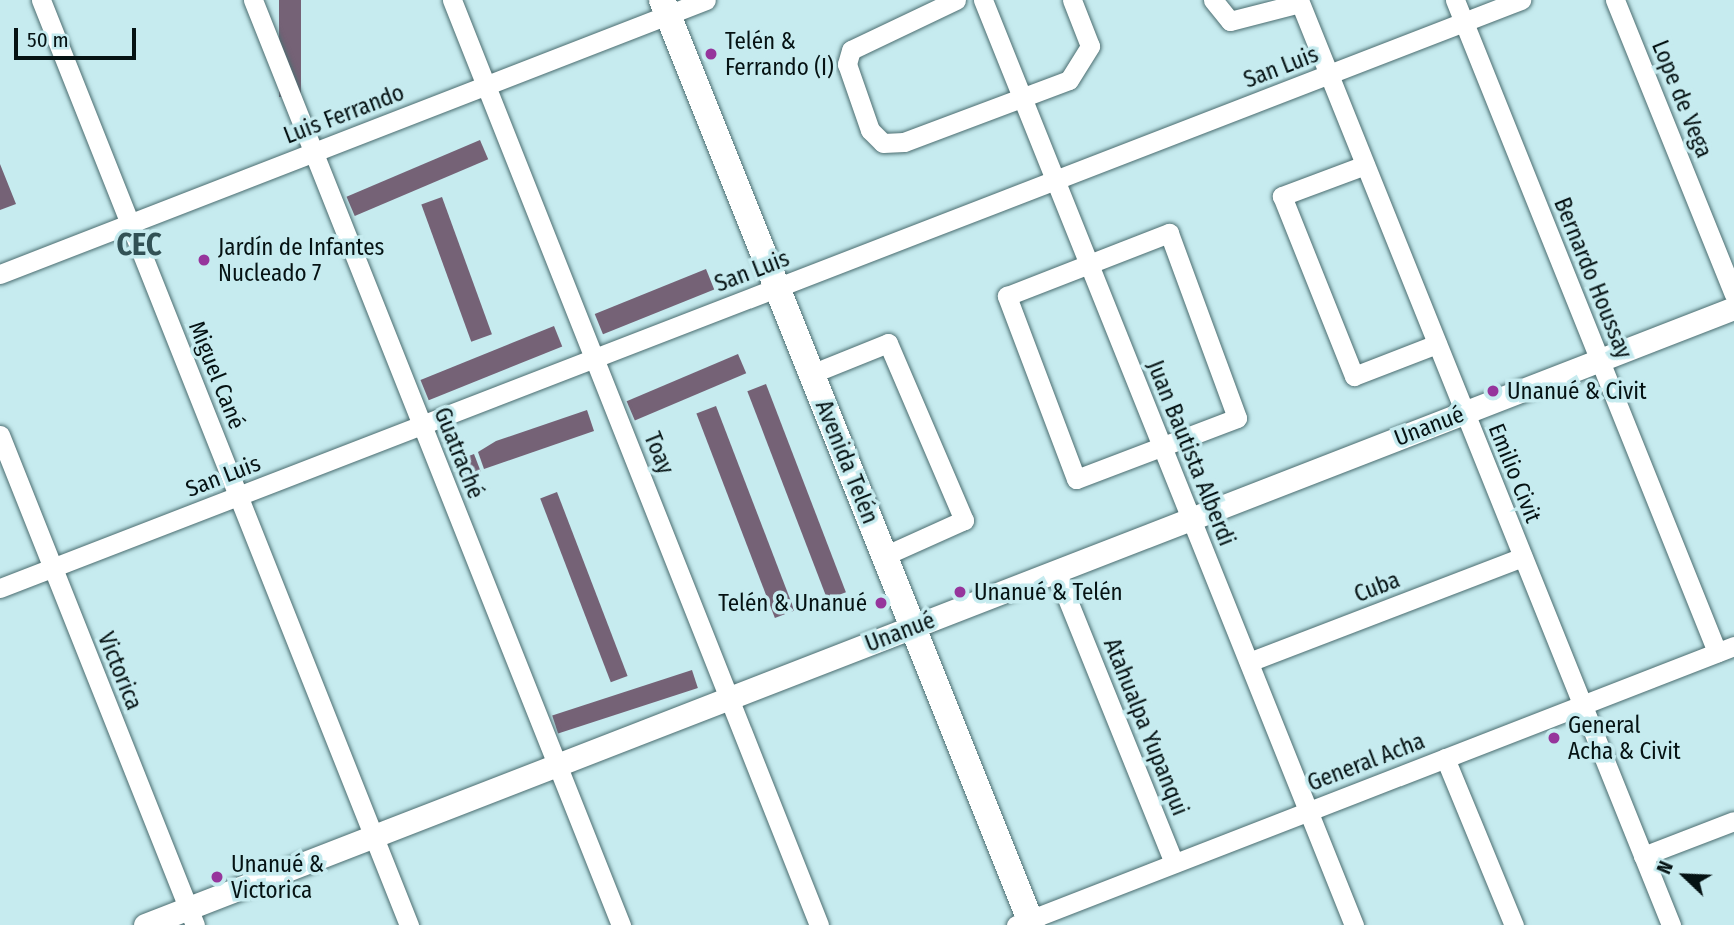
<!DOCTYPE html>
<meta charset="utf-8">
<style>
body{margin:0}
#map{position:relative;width:1734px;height:925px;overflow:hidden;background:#c6ebef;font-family:"Fira Sans Condensed",sans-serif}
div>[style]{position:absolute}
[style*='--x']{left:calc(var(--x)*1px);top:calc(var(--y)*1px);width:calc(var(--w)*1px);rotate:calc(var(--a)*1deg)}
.building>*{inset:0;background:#756276;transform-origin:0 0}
.roads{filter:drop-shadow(0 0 2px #4b6d70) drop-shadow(0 0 2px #4b6d70)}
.minor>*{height:19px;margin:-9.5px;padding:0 9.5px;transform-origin:9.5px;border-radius:9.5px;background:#fff}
.tertiary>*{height:23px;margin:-11.5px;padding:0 11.5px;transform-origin:11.5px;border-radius:11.5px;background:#fff}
.secondary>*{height:26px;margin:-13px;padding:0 13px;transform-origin:13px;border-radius:13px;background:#fff}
.dots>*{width:19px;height:19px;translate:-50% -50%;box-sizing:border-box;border:4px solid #c6ebef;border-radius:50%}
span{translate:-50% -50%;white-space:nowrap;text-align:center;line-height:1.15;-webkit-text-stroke:7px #c6ebef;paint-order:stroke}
.poi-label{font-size:23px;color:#051213}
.left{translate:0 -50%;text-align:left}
.right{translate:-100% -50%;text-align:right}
.street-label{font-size:23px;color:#051213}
.district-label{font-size:30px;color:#315155;font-weight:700}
.north{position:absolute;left:1650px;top:841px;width:70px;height:70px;-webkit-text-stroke:5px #c6ebef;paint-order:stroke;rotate:293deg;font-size:19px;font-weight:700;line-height:28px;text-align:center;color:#051213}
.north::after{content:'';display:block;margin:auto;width:24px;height:32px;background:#051213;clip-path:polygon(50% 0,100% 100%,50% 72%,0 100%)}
.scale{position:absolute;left:14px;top:28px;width:122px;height:32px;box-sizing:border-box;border:4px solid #051213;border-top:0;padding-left:9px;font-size:21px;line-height:24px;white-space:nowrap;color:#051213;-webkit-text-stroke:5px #c6ebef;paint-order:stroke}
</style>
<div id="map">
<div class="building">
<i style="left:279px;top:0;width:22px;height:97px"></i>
<i style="left:480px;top:140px;width:21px;height:145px;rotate:67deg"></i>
<i style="clip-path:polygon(0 164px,16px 204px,0 210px)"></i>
<i style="left:442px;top:197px;width:146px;height:22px;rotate:70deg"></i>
<i style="left:706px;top:269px;width:22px;height:120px;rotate:68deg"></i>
<i style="left:554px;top:326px;width:22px;height:144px;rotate:68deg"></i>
<i style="left:738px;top:354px;width:21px;height:121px;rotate:67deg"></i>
<i style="left:766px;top:384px;width:223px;height:20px;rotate:69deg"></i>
<i style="left:716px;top:406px;width:219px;height:21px;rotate:69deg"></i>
<i style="clip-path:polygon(587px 410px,594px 431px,484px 469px,478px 452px,496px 441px)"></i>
<i style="left:474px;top:454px;width:19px;height:22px;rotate:69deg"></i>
<i style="left:557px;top:492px;width:197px;height:18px;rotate:69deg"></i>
<i style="left:692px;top:670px;width:19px;height:147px;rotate:72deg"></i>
</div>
<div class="roads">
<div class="minor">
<i style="--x:41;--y:0;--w:996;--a:68.31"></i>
<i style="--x:253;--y:0;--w:996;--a:68.31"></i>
<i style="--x:452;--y:0;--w:995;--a:68.36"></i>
<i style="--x:956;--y:0;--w:116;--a:154.5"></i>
<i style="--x:851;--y:50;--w:15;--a:106"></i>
<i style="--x:847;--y:64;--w:70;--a:70.8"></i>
<i style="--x:870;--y:130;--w:18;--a:45"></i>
<i style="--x:883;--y:143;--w:21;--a:-3"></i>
<i style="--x:904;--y:142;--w:176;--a:-20.6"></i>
<i style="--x:1069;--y:80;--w:40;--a:-58"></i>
<i style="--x:1090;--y:46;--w:49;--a:-111.4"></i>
<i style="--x:983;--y:0;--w:997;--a:68.15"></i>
<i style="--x:1213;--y:0;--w:27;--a:51"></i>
<i style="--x:1230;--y:21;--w:72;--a:-14.4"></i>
<i style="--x:1299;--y:0;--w:997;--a:68.09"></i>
<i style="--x:1455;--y:0;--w:703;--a:68.11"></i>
<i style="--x:1615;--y:0;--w:317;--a:68"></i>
<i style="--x:1365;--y:165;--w:89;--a:159.5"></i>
<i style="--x:1282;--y:196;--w:194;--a:68.2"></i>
<i style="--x:1354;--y:376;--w:89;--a:-21.1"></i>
<i style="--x:1169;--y:233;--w:197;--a:69.8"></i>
<i style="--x:1237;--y:418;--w:172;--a:159.2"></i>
<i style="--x:1076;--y:479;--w:196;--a:-110.7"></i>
<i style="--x:1007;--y:296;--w:174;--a:-21.3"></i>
<i style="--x:0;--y:274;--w:757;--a:-21.21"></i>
<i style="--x:811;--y:374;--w:83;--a:-21.9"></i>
<i style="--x:888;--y:343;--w:193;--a:66.8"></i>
<i style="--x:964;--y:520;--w:88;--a:155.8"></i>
<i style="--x:0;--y:435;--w:527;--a:68.3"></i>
<i style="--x:1056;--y:571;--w:315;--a:68"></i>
<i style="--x:0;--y:588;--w:1631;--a:-21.14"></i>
<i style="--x:1249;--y:662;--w:293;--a:-21"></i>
<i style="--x:1445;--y:758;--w:181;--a:67.6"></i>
<i style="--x:1643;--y:856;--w:97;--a:-21"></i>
<i style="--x:1016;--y:925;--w:770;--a:-21.24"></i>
</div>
<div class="tertiary">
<i style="--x:145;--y:925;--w:1705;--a:-21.22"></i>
</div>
<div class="secondary">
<i style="--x:662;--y:0;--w:996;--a:68.2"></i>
</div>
</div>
<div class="dots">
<i style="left:711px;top:54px;background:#96359c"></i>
<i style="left:204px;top:260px;background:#96359c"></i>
<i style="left:1493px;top:391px;background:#96359c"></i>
<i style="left:960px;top:592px;background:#96359c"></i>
<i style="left:881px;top:603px;background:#96359c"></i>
<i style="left:1554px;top:738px;background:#96359c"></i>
<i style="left:217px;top:877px;background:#96359c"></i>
</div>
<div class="poi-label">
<span class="left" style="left:725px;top:54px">Telén &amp;<br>Ferrando (I)</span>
<span class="left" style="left:218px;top:260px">Jardín de Infantes<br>Nucleado 7</span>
<span class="left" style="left:1507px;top:391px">Unanué &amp; Civit</span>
<span class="left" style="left:974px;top:592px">Unanué &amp; Telén</span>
<span class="right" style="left:867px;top:603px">Telén &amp; Unanué</span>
<span class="left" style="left:1568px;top:738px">General<br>Acha &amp; Civit</span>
<span class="left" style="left:231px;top:877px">Unanué &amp;<br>Victorica</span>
</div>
<div class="street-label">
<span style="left:1281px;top:67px;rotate:-21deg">San Luis</span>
<span style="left:1682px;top:99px;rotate:68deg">Lope de Vega</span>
<span style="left:344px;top:114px;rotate:-21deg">Luis Ferrando</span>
<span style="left:752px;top:271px;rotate:-21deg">San Luis</span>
<span style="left:1593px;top:278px;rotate:68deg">Bernardo Houssay</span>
<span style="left:217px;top:375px;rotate:68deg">Miguel Cané</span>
<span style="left:1429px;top:426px;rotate:-21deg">Unanué</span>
<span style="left:459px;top:453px;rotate:68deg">Guatraché</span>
<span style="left:659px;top:453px;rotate:68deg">Toay</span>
<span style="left:1191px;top:453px;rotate:68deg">Juan Bautista Alberdi</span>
<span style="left:847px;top:462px;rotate:68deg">Avenida Telén</span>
<span style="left:1515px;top:473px;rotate:68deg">Emilio Civit</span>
<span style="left:223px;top:476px;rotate:-21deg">San Luis</span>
<span style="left:1377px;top:587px;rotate:-21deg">Cuba</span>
<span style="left:900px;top:632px;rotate:-21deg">Unanué</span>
<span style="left:120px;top:671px;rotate:68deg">Victorica</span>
<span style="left:1146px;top:727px;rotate:68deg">Atahualpa Yupanqui</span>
<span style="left:1366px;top:762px;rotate:-21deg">General Acha</span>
</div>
<div class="district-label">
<span style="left:139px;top:245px">CEC</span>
</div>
<div class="north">N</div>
<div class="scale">50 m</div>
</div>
